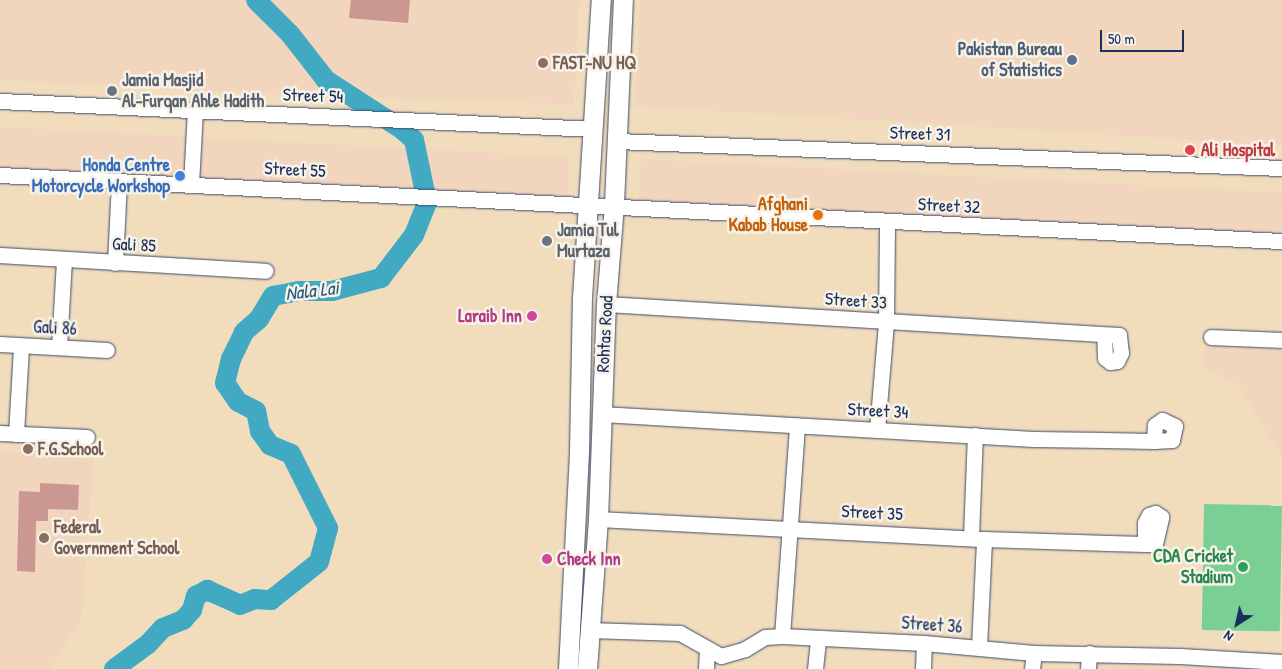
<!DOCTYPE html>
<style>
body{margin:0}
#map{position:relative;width:1282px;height:669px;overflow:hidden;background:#f1dcbc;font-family:"Patrick Hand",sans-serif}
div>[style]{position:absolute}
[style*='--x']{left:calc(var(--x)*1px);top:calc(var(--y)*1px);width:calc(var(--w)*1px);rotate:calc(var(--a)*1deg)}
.built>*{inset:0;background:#f1d5bd;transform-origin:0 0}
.green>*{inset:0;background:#7ad094;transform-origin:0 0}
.river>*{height:20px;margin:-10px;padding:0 10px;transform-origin:10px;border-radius:10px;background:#41a9c1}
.building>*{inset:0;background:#cb9791}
.roads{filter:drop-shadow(0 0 1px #3b496c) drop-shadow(0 0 1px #3b496c)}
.minor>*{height:15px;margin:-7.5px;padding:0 7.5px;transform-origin:7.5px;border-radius:7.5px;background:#fff}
.major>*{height:19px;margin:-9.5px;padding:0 9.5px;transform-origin:9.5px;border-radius:9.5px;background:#fff}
.dots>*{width:14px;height:14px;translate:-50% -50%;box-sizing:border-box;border:2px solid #f7f3e8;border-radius:50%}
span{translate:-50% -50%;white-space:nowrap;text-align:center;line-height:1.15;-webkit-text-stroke:5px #f7f3e8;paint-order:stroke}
.service-label{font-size:18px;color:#4e5e75;font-weight:700}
.right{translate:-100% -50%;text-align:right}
.education-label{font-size:18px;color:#785e54;font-weight:700}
.left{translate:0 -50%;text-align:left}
.worship-label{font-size:18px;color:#5b616d;font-weight:700}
.street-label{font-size:18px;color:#1b2f5e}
.health-label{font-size:18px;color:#be3a42;font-weight:700}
.shop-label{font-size:18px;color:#366cbe;font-weight:700}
.food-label{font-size:18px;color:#c56008;font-weight:700}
.hotel-label{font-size:18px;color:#b23c85;font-weight:700}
.leisure-label{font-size:18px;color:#27864d;font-weight:700}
.water-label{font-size:19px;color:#285a81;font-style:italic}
.north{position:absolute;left:1212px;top:599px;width:50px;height:50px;-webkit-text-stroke:4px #f7f3e8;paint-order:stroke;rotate:215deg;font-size:14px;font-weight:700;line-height:20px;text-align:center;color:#1b2f5e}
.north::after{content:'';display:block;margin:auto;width:18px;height:22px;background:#1b2f5e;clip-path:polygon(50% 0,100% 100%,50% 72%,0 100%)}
.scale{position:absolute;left:1100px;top:30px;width:84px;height:22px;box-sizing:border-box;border:2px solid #1b2f5e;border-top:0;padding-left:6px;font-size:15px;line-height:18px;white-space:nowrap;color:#1b2f5e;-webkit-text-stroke:4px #f7f3e8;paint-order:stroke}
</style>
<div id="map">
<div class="built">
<i style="clip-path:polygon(0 0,579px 0,574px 104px,284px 95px,0 80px)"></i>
<i style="clip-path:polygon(640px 0,1282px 0,1282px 145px,635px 106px)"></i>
<i style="left:0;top:127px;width:570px;height:41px;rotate:3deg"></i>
<i style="left:641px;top:159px;width:642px;height:42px;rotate:3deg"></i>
<i style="clip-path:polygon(1206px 347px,1282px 349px,1282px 457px,1238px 384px,1201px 366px)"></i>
<i style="clip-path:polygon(0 451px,93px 458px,82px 618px,49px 669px,0 669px)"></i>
<i style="clip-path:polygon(1094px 657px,1263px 665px,1263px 669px,1093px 669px)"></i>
</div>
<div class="green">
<i style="left:1204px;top:504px;width:78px;height:126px;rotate:1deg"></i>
</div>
<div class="river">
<i style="--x:114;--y:669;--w:42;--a:-36.3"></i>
<i style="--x:148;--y:644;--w:22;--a:-47"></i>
<i style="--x:163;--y:628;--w:22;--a:-22"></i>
<i style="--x:183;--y:620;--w:13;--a:-48"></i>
<i style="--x:192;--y:610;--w:15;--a:-74"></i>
<i style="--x:196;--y:596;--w:13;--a:-29"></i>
<i style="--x:207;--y:590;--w:36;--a:24"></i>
<i style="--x:240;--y:605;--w:16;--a:-22"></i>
<i style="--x:255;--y:599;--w:16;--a:4"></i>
<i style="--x:271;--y:600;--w:61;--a:-38.4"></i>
<i style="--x:319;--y:562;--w:35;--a:-75"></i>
<i style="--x:328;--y:528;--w:83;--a:-116.6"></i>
<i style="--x:291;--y:454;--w:23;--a:-157"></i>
<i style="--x:270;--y:445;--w:17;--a:-126"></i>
<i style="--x:260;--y:431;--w:20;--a:-101"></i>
<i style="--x:256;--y:411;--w:20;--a:-153"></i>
<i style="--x:238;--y:402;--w:23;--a:-124"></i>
<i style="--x:225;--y:383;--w:25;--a:-76"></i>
<i style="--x:231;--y:359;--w:30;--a:-64"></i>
<i style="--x:244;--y:332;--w:20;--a:-41"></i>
<i style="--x:259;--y:319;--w:27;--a:-59"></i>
<i style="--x:273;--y:296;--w:25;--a:-11"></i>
<i style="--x:298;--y:291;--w:34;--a:0"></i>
<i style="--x:332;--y:291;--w:51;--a:-14.9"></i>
<i style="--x:381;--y:278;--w:54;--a:-52.5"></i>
<i style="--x:414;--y:235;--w:35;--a:-68"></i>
<i style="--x:427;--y:202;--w:63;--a:-101.8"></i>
<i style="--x:414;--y:140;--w:15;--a:-138"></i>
<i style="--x:403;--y:130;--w:92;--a:-147"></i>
<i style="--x:326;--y:80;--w:58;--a:-128"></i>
<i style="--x:290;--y:34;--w:48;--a:-135"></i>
</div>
<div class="building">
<i style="clip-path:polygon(351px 0,410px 0,408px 23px,349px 18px)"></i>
<i style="clip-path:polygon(40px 483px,79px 485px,78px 510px,48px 509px,48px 521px,36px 521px,35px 572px,17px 571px,19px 491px,40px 492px)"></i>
</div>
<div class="roads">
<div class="minor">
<i style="--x:0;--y:101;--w:595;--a:2.7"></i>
<i style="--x:617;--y:141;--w:666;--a:2.33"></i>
<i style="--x:0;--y:175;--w:1284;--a:2.95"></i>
<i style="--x:191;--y:184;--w:73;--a:-86.9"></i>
<i style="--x:0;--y:255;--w:266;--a:3.4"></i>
<i style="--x:115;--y:263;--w:82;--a:-87.2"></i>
<i style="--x:606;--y:304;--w:514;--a:3.46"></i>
<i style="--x:1119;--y:335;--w:18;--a:84"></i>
<i style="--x:1121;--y:353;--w:9;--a:117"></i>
<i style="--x:1117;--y:361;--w:7;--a:172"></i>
<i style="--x:1110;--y:362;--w:6;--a:-141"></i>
<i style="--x:1105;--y:358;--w:23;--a:-92"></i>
<i style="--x:1211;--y:337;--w:71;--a:2.4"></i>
<i style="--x:0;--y:344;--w:107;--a:3.2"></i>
<i style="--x:59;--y:347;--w:88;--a:-86.7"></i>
<i style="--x:601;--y:414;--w:433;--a:3.3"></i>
<i style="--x:1033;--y:439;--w:121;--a:0.9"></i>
<i style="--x:1154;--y:441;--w:18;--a:-3"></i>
<i style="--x:1172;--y:440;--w:14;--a:-78"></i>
<i style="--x:1175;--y:426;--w:14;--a:-155"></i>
<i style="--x:1162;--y:420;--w:9;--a:144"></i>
<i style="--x:1155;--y:425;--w:16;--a:94"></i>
<i style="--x:877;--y:430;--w:108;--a:-85.2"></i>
<i style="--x:886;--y:322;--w:101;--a:-89.4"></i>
<i style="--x:0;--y:433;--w:87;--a:2.6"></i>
<i style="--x:16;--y:434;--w:88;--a:-86.7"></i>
<i style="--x:598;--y:519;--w:387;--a:3"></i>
<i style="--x:984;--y:539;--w:161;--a:1.8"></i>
<i style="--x:1145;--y:544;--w:10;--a:0"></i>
<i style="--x:1155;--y:544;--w:28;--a:-77"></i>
<i style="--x:1161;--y:517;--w:7;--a:-146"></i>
<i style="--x:1155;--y:513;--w:6;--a:162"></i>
<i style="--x:1149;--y:515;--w:9;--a:117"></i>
<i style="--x:1145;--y:523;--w:21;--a:90"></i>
<i style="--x:971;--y:537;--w:102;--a:-87.8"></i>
<i style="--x:589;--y:630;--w:91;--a:1.9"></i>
<i style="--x:680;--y:633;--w:47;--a:29.3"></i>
<i style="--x:721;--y:656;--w:25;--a:-16"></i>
<i style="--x:745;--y:649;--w:23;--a:-31"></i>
<i style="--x:765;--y:637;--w:17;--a:-3"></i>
<i style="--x:782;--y:636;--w:142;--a:2.8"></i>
<i style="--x:924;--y:643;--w:110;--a:5.2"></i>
<i style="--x:1034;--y:653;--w:146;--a:1.2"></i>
<i style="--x:1180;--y:656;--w:102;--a:3.4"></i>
<i style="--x:782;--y:636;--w:211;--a:-85.9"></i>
<i style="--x:979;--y:647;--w:108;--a:-87.3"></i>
<i style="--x:706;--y:669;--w:19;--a:-87"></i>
<i style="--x:815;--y:669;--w:30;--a:-84"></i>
<i style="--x:923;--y:669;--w:26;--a:-88"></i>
<i style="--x:1032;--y:669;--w:16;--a:-83"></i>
<i style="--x:1088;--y:669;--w:16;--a:-86"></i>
</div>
<div class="major">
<i style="--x:568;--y:669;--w:218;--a:-87.1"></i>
<i style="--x:579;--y:451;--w:153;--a:-88.9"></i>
<i style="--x:582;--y:298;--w:299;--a:-86.4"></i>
<i style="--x:587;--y:669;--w:150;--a:-85.8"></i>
<i style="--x:598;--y:519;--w:215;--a:-87.9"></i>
<i style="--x:606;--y:304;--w:100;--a:-85.4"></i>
<i style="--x:614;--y:204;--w:204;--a:-87.5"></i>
</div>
</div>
<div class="dots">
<i style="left:1072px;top:60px;background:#5c6f8a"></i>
<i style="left:543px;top:63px;background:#8d6e63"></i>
<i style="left:112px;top:91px;background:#6b7280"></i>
<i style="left:1190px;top:150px;background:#e0444e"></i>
<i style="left:180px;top:176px;background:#3f7fe0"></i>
<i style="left:818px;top:215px;background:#e8710a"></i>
<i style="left:547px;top:241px;background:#6b7280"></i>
<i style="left:532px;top:316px;background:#d1479c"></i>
<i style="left:28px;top:449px;background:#8d6e63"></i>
<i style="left:44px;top:538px;background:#8d6e63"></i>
<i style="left:547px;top:559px;background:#d1479c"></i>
<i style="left:1243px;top:567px;background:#2e9e5b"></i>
</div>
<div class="service-label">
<span class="right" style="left:1062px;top:60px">Pakistan Bureau<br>of Statistics</span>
</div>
<div class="education-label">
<span class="left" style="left:553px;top:63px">FAST-NU HQ</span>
<span class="left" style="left:38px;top:449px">F.G.School</span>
<span class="left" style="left:54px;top:538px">Federal<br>Government School</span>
</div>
<div class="worship-label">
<span class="left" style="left:122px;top:91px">Jamia Masjid<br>Al-Furqan Ahle Hadith</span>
<span class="left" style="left:557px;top:241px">Jamia Tul<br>Murtaza</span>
</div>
<div class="street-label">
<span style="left:313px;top:96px;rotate:2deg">Street 54</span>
<span style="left:920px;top:134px;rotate:2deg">Street 31</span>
<span style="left:295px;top:170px;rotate:3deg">Street 55</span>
<span style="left:949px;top:206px;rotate:3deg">Street 32</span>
<span style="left:134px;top:245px;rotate:3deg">Gali 85</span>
<span style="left:856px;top:301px;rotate:4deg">Street 33</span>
<span style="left:55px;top:328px;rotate:3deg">Gali 86</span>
<span style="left:605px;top:334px;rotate:-87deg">Rohtas Road</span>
<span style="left:878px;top:411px;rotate:3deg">Street 34</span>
<span style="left:872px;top:513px;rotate:3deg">Street 35</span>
<span style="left:932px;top:625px;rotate:4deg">Street 36</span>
</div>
<div class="health-label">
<span class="left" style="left:1201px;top:150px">Ali Hospital</span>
</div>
<div class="shop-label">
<span class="right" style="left:170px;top:176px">Honda Centre<br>Motorcycle Workshop</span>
</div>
<div class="food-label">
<span class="right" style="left:808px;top:215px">Afghani<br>Kabab House</span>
</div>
<div class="hotel-label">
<span class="right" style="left:522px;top:316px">Laraib Inn</span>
<span class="left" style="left:557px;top:559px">Check Inn</span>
</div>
<div class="leisure-label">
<span class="right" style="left:1233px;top:567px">CDA Cricket<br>Stadium</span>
</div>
<div class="water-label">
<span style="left:312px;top:291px;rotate:-7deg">Nala Lai</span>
</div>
<div class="north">N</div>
<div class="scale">50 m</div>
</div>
